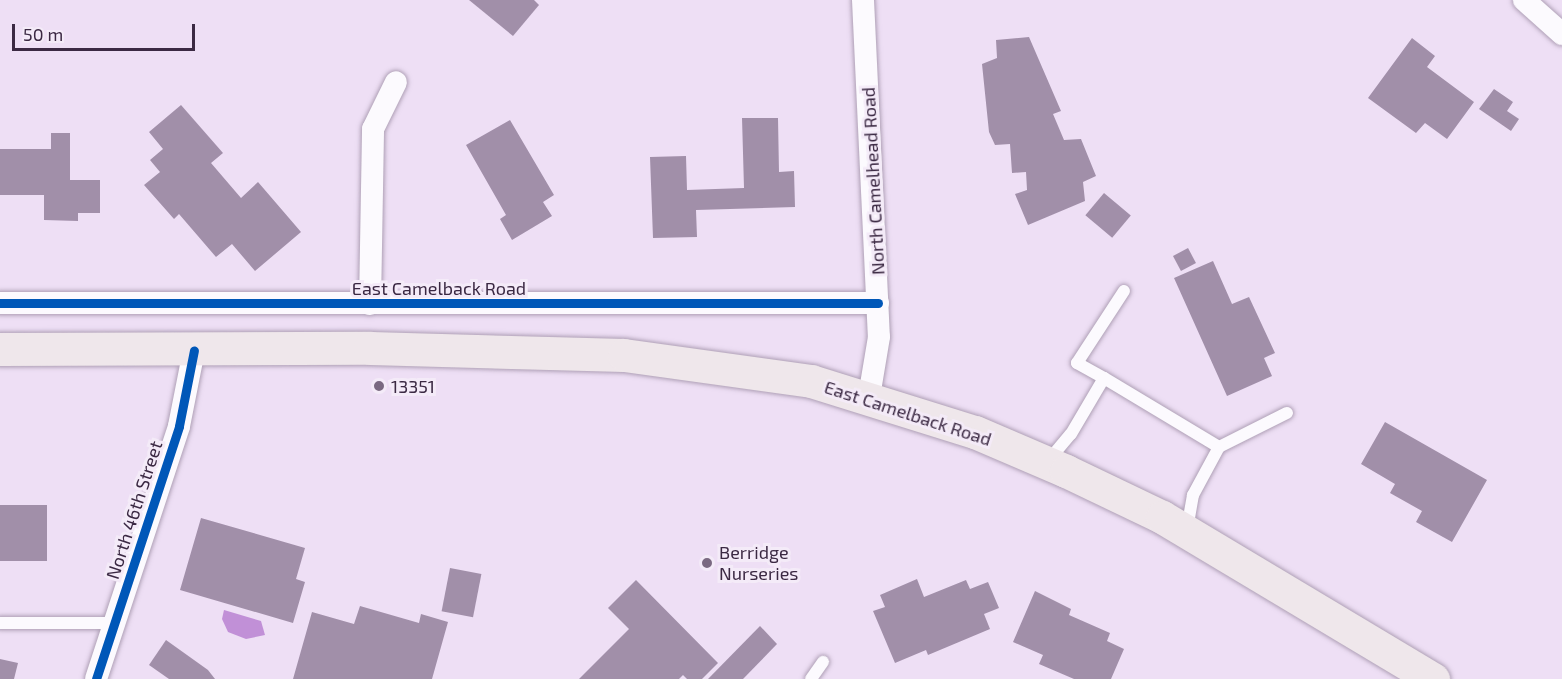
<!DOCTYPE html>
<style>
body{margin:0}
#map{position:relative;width:1562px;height:679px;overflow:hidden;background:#eedff5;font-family:"Exo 2",sans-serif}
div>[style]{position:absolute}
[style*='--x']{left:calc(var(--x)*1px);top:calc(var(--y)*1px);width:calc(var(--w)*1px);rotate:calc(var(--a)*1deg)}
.water>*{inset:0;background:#c190d7}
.building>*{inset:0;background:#a18fa9;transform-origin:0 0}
.roads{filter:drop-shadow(0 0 2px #afa0b6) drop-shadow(0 0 2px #afa0b6)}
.lane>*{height:12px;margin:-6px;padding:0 6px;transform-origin:6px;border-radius:6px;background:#fcfafe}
.street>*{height:22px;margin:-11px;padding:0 11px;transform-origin:11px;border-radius:11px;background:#fcfafe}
.primary>*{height:33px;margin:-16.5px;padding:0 16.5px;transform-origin:16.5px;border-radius:16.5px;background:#efe7eb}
.cycleway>*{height:9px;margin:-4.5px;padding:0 4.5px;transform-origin:4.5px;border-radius:4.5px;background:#0057b8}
.dots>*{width:16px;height:16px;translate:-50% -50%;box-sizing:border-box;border:3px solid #f4ebf8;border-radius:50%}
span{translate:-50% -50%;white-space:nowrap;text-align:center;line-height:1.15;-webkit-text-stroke:6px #f4ebf8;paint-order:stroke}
.street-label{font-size:18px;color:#3b2943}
.poi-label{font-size:18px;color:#3b2943}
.left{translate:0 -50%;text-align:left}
.scale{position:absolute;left:12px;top:24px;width:183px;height:27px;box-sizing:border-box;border:3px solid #3b2943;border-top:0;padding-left:8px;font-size:18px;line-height:21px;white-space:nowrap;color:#3b2943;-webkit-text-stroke:4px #f4ebf8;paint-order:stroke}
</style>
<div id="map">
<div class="water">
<i style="clip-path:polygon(224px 610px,261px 621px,265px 635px,246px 639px,228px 632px,222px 619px)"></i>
</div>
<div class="building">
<i style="clip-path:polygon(469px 0,534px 0,539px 5px,513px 36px)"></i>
<i style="clip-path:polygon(1029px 37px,1061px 111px,1053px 114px,1064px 140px,1081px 139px,1096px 176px,1083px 182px,1085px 201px,1028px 225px,1015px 194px,1027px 190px,1026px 172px,1012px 173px,1010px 144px,995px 145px,989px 132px,982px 64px,997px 58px,996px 40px)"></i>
<i style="clip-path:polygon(1412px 38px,1435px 56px,1427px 67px,1474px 102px,1447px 139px,1425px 123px,1416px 133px,1368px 98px)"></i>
<i style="clip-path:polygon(1494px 89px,1513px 102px,1507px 111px,1519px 119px,1511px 131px,1479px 109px)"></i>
<i style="clip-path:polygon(181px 105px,223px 153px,211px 163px,241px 198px,258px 182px,301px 232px,255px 271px,232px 244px,216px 257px,179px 214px,174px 219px,144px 185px,160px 172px,150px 160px,163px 149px,149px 132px)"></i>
<i style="clip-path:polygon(742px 118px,778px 118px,779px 172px,794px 171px,795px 207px,696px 210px,697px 237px,653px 238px,650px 157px,686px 156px,687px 190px,744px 188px)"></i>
<i style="clip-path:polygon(510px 120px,554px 195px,543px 202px,552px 216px,512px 240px,500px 219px,506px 215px,466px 145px)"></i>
<i style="clip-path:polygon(51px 133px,70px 133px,70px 180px,100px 180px,100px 213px,78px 213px,78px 221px,44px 220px,44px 195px,0 195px,0 149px,51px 149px)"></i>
<i style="left:1104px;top:193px;width:35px;height:29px;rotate:40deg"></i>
<i style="left:1188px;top:248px;width:17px;height:17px;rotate:62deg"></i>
<i style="clip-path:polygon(1213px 261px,1232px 304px,1249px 297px,1275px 353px,1264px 358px,1272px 376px,1227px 396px,1174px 278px)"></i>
<i style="clip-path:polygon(1385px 422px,1487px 480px,1452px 542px,1416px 522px,1422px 511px,1390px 493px,1395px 484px,1361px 464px)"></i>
<i style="left:47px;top:505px;width:56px;height:47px;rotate:90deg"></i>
<i style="clip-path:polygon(201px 518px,305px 548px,296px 579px,305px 582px,293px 623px,180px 590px)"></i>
<i style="left:450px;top:568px;width:32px;height:44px;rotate:11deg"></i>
<i style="clip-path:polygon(917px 579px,924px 597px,966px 580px,970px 589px,988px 582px,999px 608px,984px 614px,990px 629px,928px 655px,926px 650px,895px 663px,873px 611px,885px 607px,880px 595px)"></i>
<i style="clip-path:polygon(636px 580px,718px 663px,702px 679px,687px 679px,683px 675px,679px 679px,579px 679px,629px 629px,608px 608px)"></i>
<i style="clip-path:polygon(1035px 591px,1071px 609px,1069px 615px,1110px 633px,1107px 641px,1124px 649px,1111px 679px,1074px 679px,1039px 664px,1043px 655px,1013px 642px)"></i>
<i style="clip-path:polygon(360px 606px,419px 623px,421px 614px,448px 622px,432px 679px,293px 679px,312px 612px,354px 624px)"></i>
<i style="clip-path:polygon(760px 626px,777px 644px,743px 679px,708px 679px)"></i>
<i style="clip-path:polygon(166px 640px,208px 670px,215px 679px,169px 679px,149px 665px)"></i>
<i style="clip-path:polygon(0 659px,18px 663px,14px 679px,0 679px)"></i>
</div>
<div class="roads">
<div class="lane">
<i style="--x:1104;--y:378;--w:31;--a:-151"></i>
<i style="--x:1077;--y:363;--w:86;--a:-56.9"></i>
<i style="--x:1219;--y:447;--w:76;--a:-26.6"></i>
<i style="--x:1048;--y:461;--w:35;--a:-50"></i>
<i style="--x:1071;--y:434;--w:65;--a:-59.5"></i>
<i style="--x:1104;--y:378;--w:134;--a:31"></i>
<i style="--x:1219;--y:447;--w:55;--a:118.4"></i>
<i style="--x:1193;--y:495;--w:36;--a:100"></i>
<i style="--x:0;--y:623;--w:114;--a:0"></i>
<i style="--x:811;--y:679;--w:21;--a:-55"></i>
</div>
<div class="street">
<i style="--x:863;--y:0;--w:337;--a:87.3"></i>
<i style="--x:879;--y:337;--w:61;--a:99.5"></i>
<i style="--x:1524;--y:0;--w:51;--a:41.8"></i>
<i style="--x:0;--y:303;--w:878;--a:0"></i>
<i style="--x:370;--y:304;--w:175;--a:-89"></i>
<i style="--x:373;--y:129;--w:52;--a:-63.9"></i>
<i style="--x:96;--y:679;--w:266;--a:-71.8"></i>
<i style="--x:179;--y:426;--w:77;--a:-78.8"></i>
</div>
<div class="primary">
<i style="--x:0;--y:349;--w:370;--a:-0.2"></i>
<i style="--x:370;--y:348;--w:254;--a:1.6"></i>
<i style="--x:624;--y:355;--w:189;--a:7.9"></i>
<i style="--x:811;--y:381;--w:172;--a:17.3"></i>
<i style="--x:975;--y:432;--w:99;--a:23.2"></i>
<i style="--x:1066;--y:471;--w:106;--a:25.6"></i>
<i style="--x:1162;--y:517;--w:316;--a:30.9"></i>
</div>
</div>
<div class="cycleway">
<i style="--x:0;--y:303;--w:878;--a:0"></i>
<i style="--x:96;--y:679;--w:266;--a:-71.8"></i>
<i style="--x:179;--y:426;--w:77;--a:-78.8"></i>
</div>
<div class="dots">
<i style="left:379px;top:386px;background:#7a6981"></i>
<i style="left:707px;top:563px;background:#7a6981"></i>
</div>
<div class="street-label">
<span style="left:873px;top:181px;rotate:-93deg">North Camelhead Road</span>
<span style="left:439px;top:288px">East Camelback Road</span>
<span style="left:908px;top:413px;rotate:18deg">East Camelback Road</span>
<span style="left:134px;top:510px;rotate:-72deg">North 46th Street</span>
</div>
<div class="poi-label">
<span class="left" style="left:391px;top:386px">13351</span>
<span class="left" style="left:719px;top:563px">Berridge<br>Nurseries</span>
</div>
<div class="scale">50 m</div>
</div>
